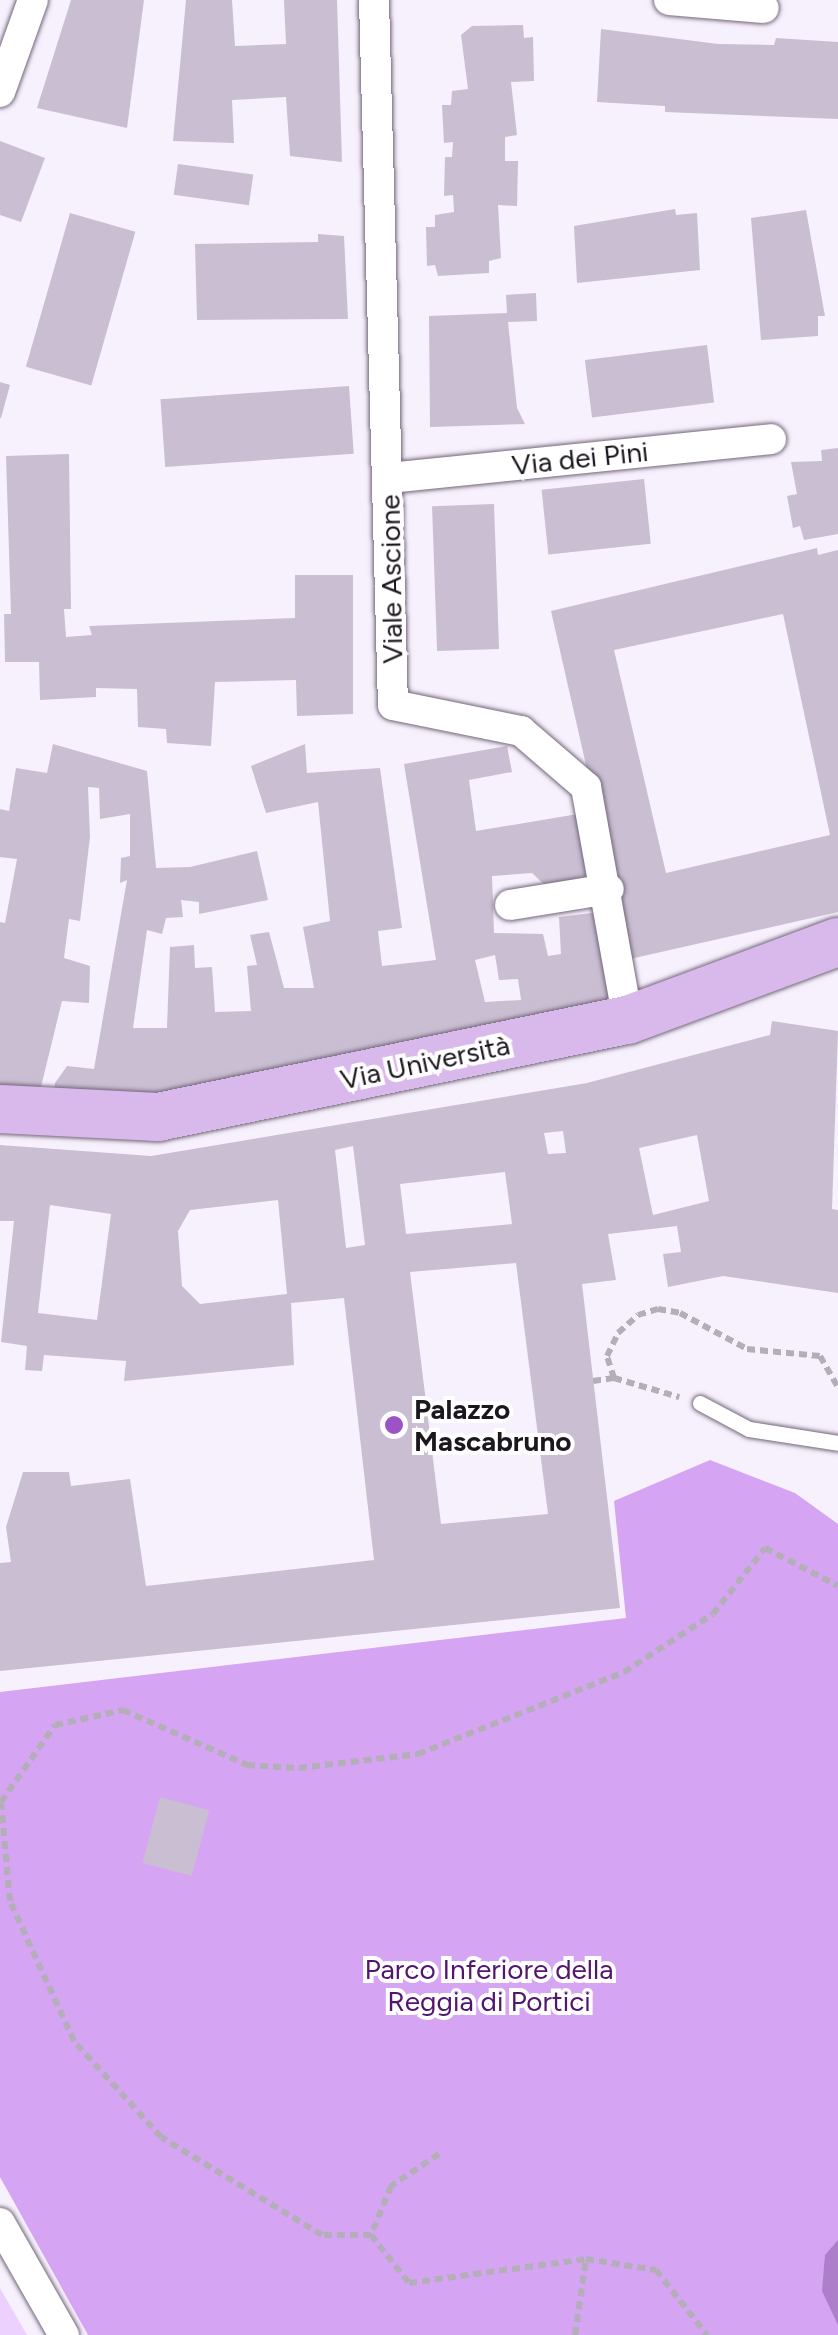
<!DOCTYPE html>
<meta charset="utf-8">
<style>
body{margin:0}
#map{position:relative;width:838px;height:2335px;overflow:hidden;background:#f7f0fd;font-family:Figtree,sans-serif}
div>[style]{position:absolute}
[style*='--x']{left:calc(var(--x)*1px);top:calc(var(--y)*1px);width:calc(var(--w)*1px);rotate:calc(var(--a)*1deg)}
.green>*{inset:0;background:#ecd1fe}
.forest>*{inset:0;background:#d5a4f2}
.water>*{inset:0;background:#ad7ec9}
.building>*{inset:0;background:#cabed3;transform-origin:0 0}
.path>*{height:6px;margin-top:-3px;transform-origin:0;background:repeating-linear-gradient(90deg,#b4aeb9 0 8px,transparent 0 13px)}
.roads{filter:drop-shadow(0 0 2px #726779) drop-shadow(0 0 2px #726779)}
.lane>*{height:15px;margin:-7.5px;padding:0 7.5px;transform-origin:7.5px;border-radius:7.5px;background:#fff}
.street>*{height:30px;margin:-15px;padding:0 15px;transform-origin:15px;border-radius:15px;background:#fff}
.primary>*{height:48px;margin:-24px;padding:0 24px;transform-origin:24px;border-radius:24px;background:#d9b9ec}
.dots>*{width:28px;height:28px;translate:-50% -50%;box-sizing:border-box;border:5px solid #fff;border-radius:50%}
span{translate:-50% -50%;white-space:nowrap;text-align:center;line-height:1.15;-webkit-text-stroke:8px #fff;paint-order:stroke}
.street-label{font-size:28px;color:#1c171e}
.poi-label{font-size:28px;color:#1c171e;font-weight:700}
.left{translate:0 -50%;text-align:left}
.park-label{font-size:28px;color:#531570}
</style>
<div id="map">
<div class="green">
<i style="clip-path:polygon(0 2288px,27px 2335px,0 2335px)"></i>
</div>
<div class="forest">
<i style="clip-path:polygon(710px 1460px,795px 1493px,838px 1524px,838px 2335px,88px 2335px,0 2177px,0 1692px,626px 1618px,614px 1501px)"></i>
</div>
<div class="water">
<i style="clip-path:polygon(838px 2240px,838px 2325px,822px 2291px,825px 2255px)"></i>
</div>
<div class="building">
<i style="clip-path:polygon(71px 0,144px 0,127px 128px,37px 108px)"></i>
<i style="clip-path:polygon(186px 0,232px 0,235px 46px,286px 44px,284px 0,337px 0,342px 162px,290px 156px,286px 97px,232px 100px,234px 143px,173px 141px)"></i>
<i style="clip-path:polygon(523px 25px,524px 38px,533px 37px,534px 81px,511px 82px,517px 135px,505px 137px,505px 161px,518px 161px,517px 206px,498px 205px,501px 258px,489px 261px,489px 273px,438px 276px,435px 265px,427px 266px,426px 227px,435px 227px,435px 215px,454px 212px,453px 195px,444px 196px,445px 157px,452px 157px,453px 142px,444px 143px,442px 105px,451px 105px,452px 91px,468px 89px,461px 35px,472px 26px)"></i>
<i style="clip-path:polygon(601px 29px,718px 44px,774px 45px,776px 38px,838px 42px,838px 119px,665px 112px,665px 106px,597px 102px)"></i>
<i style="clip-path:polygon(0 141px,45px 158px,21px 222px,0 215px)"></i>
<i style="left:178px;top:164px;width:76px;height:31px;rotate:8deg"></i>
<i style="clip-path:polygon(675px 209px,676px 215px,697px 213px,700px 270px,577px 283px,574px 226px)"></i>
<i style="clip-path:polygon(806px 210px,825px 316px,818px 316px,818px 336px,761px 340px,751px 218px)"></i>
<i style="left:70px;top:213px;width:68px;height:160px;rotate:16deg"></i>
<i style="clip-path:polygon(318px 234px,344px 236px,348px 319px,197px 320px,195px 244px,318px 242px)"></i>
<i style="clip-path:polygon(536px 293px,537px 321px,508px 322px,517px 408px,525px 424px,430px 427px,429px 316px,507px 313px,506px 295px)"></i>
<i style="left:707px;top:345px;width:58px;height:123px;rotate:83deg"></i>
<i style="clip-path:polygon(0 382px,10px 385px,1px 418px,0 418px)"></i>
<i style="left:349px;top:386px;width:68px;height:189px;rotate:86deg"></i>
<i style="clip-path:polygon(838px 448px,838px 534px,804px 540px,800px 526px,793px 528px,787px 496px,797px 494px,791px 462px,822px 461px,821px 450px)"></i>
<i style="clip-path:polygon(69px 454px,71px 609px,64px 609px,66px 637px,92px 635px,89px 626px,295px 618px,295px 575px,353px 575px,353px 714px,297px 716px,296px 680px,215px 682px,211px 746px,167px 743px,166px 729px,138px 727px,137px 689px,96px 688px,96px 697px,40px 700px,39px 662px,5px 662px,4px 614px,11px 614px,6px 456px)"></i>
<i style="left:644px;top:479px;width:65px;height:103px;rotate:84deg"></i>
<i style="left:494px;top:504px;width:145px;height:62px;rotate:88deg"></i>
<i style="clip-path:polygon(evenodd,817px 548px,818px 555px,838px 550px,838px 912px,630px 959px,551px 611px,817px 548px,783px 614px,830px 835px,666px 873px,614px 650px,783px 614px)"></i>
<i style="clip-path:polygon(evenodd,53px 744px,147px 771px,156px 868px,190px 867px,257px 851px,268px 900px,199px 914px,199px 902px,181px 900px,183px 917px,166px 918px,162px 934px,147px 930px,133px 1028px,167px 1028px,170px 947px,194px 945px,195px 968px,212px 967px,215px 1012px,251px 1011px,247px 966px,257px 965px,250px 935px,269px 932px,284px 988px,314px 988px,303px 927px,330px 921px,318px 802px,266px 813px,251px 766px,305px 744px,307px 773px,380px 768px,402px 928px,378px 931px,382px 966px,436px 960px,404px 764px,507px 746px,512px 772px,469px 780px,476px 831px,584px 813px,596px 872px,549px 889px,532px 873px,492px 876px,494px 933px,543px 934px,548px 956px,561px 954px,559px 917px,608px 911px,622px 995px,558px 1028px,167px 1096px,54px 1102px,55px 1083px,67px 1066px,94px 1069px,127px 880px,120px 883px,121px 858px,130px 856px,130px 814px,100px 819px,99px 788px,88px 787px,90px 837px,80px 921px,69px 919px,64px 958px,90px 966px,89px 1003px,62px 1001px,38px 1099px,0 1096px,0 922px,5px 923px,17px 859px,0 857px,0 809px,9px 811px,16px 768px,47px 773px,53px 744px,495px 955px,499px 980px,518px 979px,521px 1000px,485px 1002px,475px 960px,495px 955px)"></i>
<i style="clip-path:polygon(evenodd,772px 1021px,838px 1031px,832px 1209px,838px 1210px,838px 1293px,723px 1276px,668px 1287px,663px 1254px,681px 1252px,677px 1226px,608px 1234px,616px 1280px,582px 1284px,620px 1608px,0 1671px,0 1563px,11px 1562px,6px 1527px,23px 1472px,69px 1472px,71px 1486px,130px 1479px,146px 1586px,374px 1560px,344px 1298px,291px 1303px,294px 1365px,124px 1381px,126px 1361px,44px 1355px,42px 1371px,25px 1370px,27px 1346px,1px 1342px,14px 1221px,0 1221px,0 1145px,151px 1156px,587px 1083px,770px 1035px,772px 1021px,563px 1131px,566px 1153px,548px 1154px,544px 1133px,563px 1131px,772px 1021px,697px 1135px,709px 1201px,653px 1215px,639px 1148px,697px 1135px,772px 1021px,353px 1146px,365px 1245px,346px 1248px,335px 1150px,353px 1146px,772px 1021px,505px 1172px,512px 1224px,406px 1234px,400px 1184px,505px 1172px,772px 1021px,278px 1200px,287px 1294px,200px 1304px,182px 1286px,178px 1231px,190px 1210px,278px 1200px,772px 1021px,50px 1205px,111px 1214px,97px 1320px,38px 1313px,50px 1205px,772px 1021px,516px 1263px,548px 1514px,441px 1524px,410px 1272px,516px 1263px)"></i>
<i style="left:160px;top:1797px;width:51px;height:68px;rotate:15deg"></i>
</div>
<div class="path">
<i style="--x:614;--y:1378;--w:23;--a:-108"></i>
<i style="--x:607;--y:1356;--w:25;--a:-64"></i>
<i style="--x:618;--y:1333;--w:27;--a:-42"></i>
<i style="--x:638;--y:1315;--w:21;--a:-17"></i>
<i style="--x:658;--y:1309;--w:22;--a:10"></i>
<i style="--x:680;--y:1313;--w:76;--a:28.2"></i>
<i style="--x:747;--y:1349;--w:73;--a:5.5"></i>
<i style="--x:820;--y:1356;--w:36;--a:60"></i>
<i style="--x:593;--y:1381;--w:21;--a:-8"></i>
<i style="--x:614;--y:1378;--w:68;--a:16.3"></i>
<i style="--x:439;--y:2154;--w:58;--a:146.3"></i>
<i style="--x:391;--y:2186;--w:53;--a:112.2"></i>
<i style="--x:371;--y:2235;--w:61;--a:51.6"></i>
<i style="--x:409;--y:2283;--w:179;--a:-7.7"></i>
<i style="--x:586;--y:2259;--w:71;--a:8.9"></i>
<i style="--x:656;--y:2270;--w:83;--a:51.9"></i>
<i style="--x:371;--y:2235;--w:49;--a:180"></i>
<i style="--x:322;--y:2235;--w:188;--a:-148.7"></i>
<i style="--x:161;--y:2137;--w:130;--a:-132.2"></i>
<i style="--x:74;--y:2041;--w:154;--a:-114.6"></i>
<i style="--x:10;--y:1901;--w:99;--a:-95.2"></i>
<i style="--x:1;--y:1802;--w:94;--a:-55"></i>
<i style="--x:55;--y:1725;--w:70;--a:-12.4"></i>
<i style="--x:123;--y:1710;--w:136;--a:23.9"></i>
<i style="--x:247;--y:1765;--w:52;--a:3.3"></i>
<i style="--x:299;--y:1768;--w:120;--a:-6.7"></i>
<i style="--x:418;--y:1754;--w:222;--a:-21.7"></i>
<i style="--x:624;--y:1672;--w:106;--a:-33.1"></i>
<i style="--x:713;--y:1614;--w:84;--a:-51.8"></i>
<i style="--x:765;--y:1548;--w:82;--a:27.5"></i>
<i style="--x:575;--y:2335;--w:77;--a:-81.8"></i>
</div>
<div class="roads">
<div class="lane">
<i style="--x:700;--y:1403;--w:55;--a:28"></i>
<i style="--x:749;--y:1429;--w:90;--a:8.9"></i>
</div>
<div class="street">
<i style="--x:374;--y:0;--w:705;--a:88.46"></i>
<i style="--x:393;--y:705;--w:131;--a:11.5"></i>
<i style="--x:521;--y:731;--w:86;--a:40.7"></i>
<i style="--x:586;--y:787;--w:237;--a:79.8"></i>
<i style="--x:669;--y:0;--w:95;--a:4.8"></i>
<i style="--x:0;--y:92;--w:98;--a:-70.3"></i>
<i style="--x:389;--y:478;--w:384;--a:-5.8"></i>
<i style="--x:510;--y:905;--w:100;--a:-9.2"></i>
<i style="--x:0;--y:2223;--w:129;--a:60.3"></i>
</div>
<div class="primary">
<i style="--x:0;--y:1109;--w:158;--a:2.9"></i>
<i style="--x:158;--y:1117;--w:480;--a:-11.7"></i>
<i style="--x:628;--y:1020;--w:224;--a:-20.4"></i>
</div>
</div>
<div class="dots">
<i style="left:394px;top:1425px;background:#9d53c5"></i>
</div>
<div class="street-label">
<span style="left:580px;top:458px;rotate:-6deg">Via dei Pini</span>
<span style="left:391px;top:579px;rotate:-91deg">Viale Ascione</span>
<span style="left:425px;top:1062px;rotate:-12deg">Via Università</span>
</div>
<div class="poi-label">
<span class="left" style="left:414px;top:1425px">Palazzo<br>Mascabruno</span>
</div>
<div class="park-label">
<span style="left:489px;top:1985px">Parco Inferiore della<br>Reggia di Portici</span>
</div>
</div>
